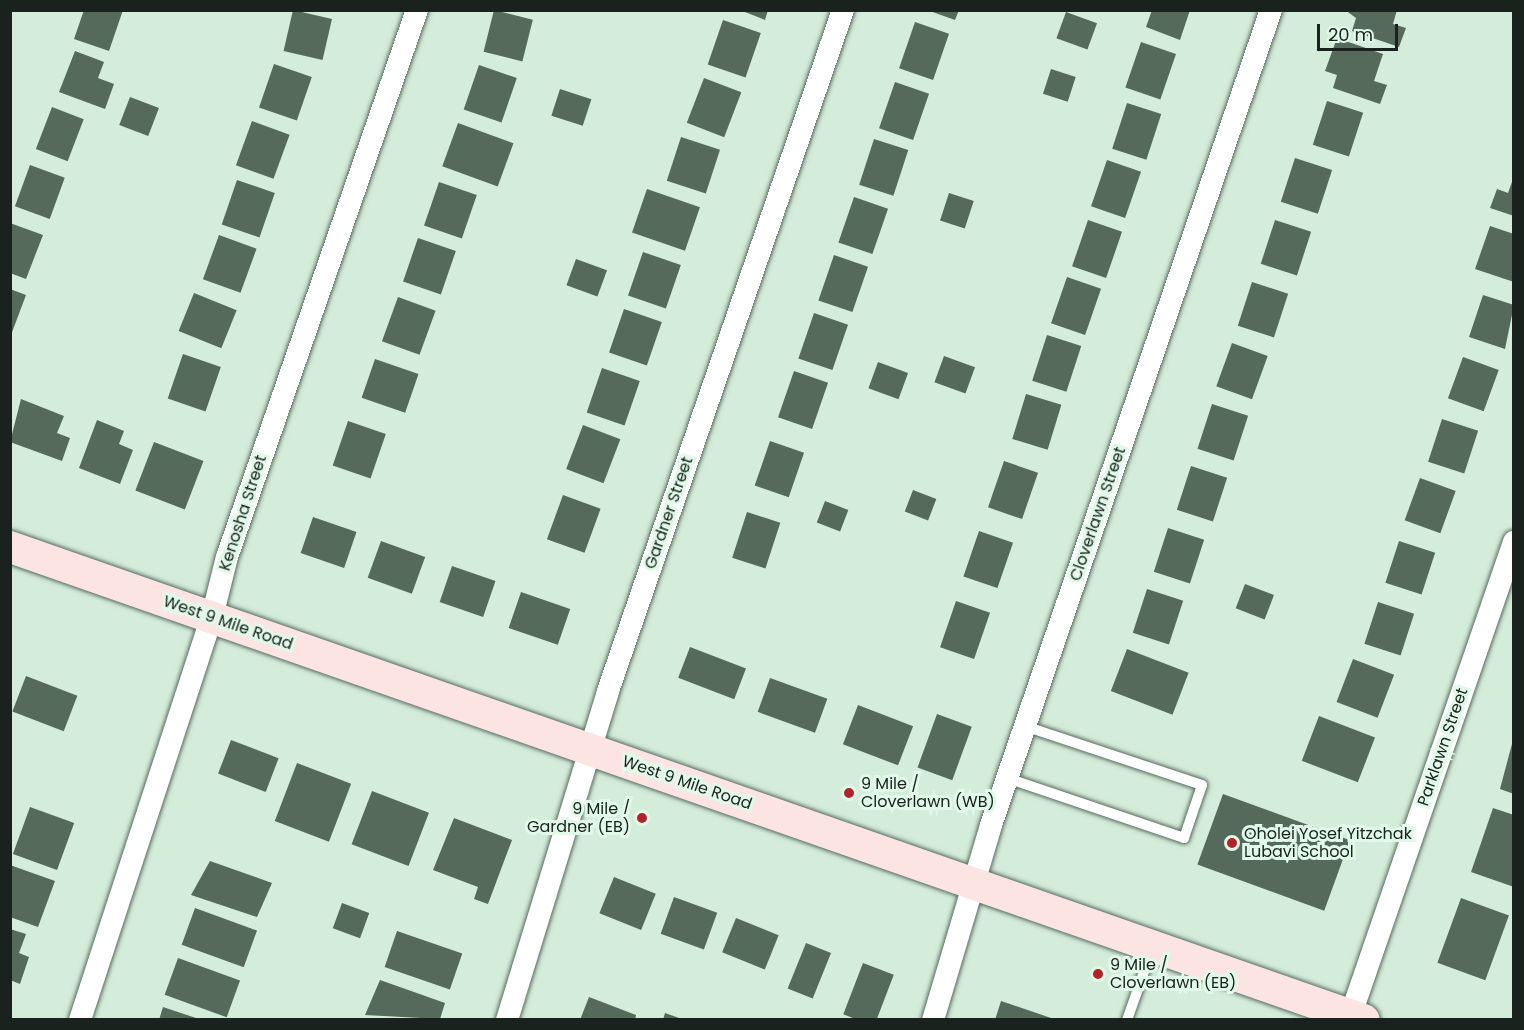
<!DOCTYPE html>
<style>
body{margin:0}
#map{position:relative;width:1524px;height:1030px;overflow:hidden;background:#d4ecda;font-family:Poppins,sans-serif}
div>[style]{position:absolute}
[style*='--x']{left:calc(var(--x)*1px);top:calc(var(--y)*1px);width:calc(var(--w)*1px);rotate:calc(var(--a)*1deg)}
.building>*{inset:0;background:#556a5b;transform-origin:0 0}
.roads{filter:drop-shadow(0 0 2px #576c5d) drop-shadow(0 0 2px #576c5d)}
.service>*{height:10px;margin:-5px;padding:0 5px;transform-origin:5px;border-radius:5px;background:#fff}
.minor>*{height:22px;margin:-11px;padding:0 11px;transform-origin:11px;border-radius:11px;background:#fff}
.secondary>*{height:32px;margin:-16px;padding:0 16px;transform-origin:16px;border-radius:16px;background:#fce4e2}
.dots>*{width:16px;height:16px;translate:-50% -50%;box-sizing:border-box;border:3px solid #e1f9e8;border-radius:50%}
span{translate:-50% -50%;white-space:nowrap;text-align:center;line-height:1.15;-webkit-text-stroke:6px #e1f9e8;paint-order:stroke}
.street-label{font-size:16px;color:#19221c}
.poi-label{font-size:16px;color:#19221c}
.left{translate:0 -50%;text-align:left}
.right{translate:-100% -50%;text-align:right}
.frame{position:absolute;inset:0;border:12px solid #19221c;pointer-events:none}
.scale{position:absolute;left:1317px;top:24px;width:81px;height:27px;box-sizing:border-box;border:3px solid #19221c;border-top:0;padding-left:8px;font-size:18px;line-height:21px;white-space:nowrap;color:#19221c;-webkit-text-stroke:4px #e1f9e8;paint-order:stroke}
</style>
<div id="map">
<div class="building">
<i style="clip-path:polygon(84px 10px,123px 10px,109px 51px,74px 39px)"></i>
<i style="left:293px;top:10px;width:40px;height:42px;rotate:13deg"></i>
<i style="left:494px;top:10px;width:40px;height:43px;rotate:14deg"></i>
<i style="clip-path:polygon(740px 10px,768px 10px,765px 20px)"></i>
<i style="clip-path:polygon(927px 10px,959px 10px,955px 20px)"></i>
<i style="clip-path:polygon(1152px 10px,1190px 10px,1180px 40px,1146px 27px)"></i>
<i style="clip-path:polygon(1345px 10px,1397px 10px,1393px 24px,1406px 28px,1399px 47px,1352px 31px,1356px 18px)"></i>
<i style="left:1066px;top:12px;width:33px;height:28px;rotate:20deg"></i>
<i style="left:723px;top:20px;width:40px;height:47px;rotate:19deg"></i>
<i style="left:915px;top:22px;width:36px;height:49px;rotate:19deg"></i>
<i style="clip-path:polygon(1337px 38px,1383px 54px,1374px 81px,1387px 85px,1380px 104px,1333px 88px,1337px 75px,1325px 71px)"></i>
<i style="left:1141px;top:42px;width:37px;height:48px;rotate:19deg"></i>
<i style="clip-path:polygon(75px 51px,104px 62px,98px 78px,114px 84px,105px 109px,59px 92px)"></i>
<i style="left:274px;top:64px;width:40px;height:46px;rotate:19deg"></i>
<i style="left:479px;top:65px;width:40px;height:47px;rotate:19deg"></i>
<i style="left:1051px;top:69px;width:26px;height:26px;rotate:18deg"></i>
<i style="left:704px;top:78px;width:40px;height:48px;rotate:21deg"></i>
<i style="left:895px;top:82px;width:36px;height:49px;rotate:19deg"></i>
<i style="left:560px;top:89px;width:33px;height:28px;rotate:18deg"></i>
<i style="left:130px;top:97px;width:31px;height:30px;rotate:21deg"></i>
<i style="left:1327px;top:101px;width:38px;height:46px;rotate:18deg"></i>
<i style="left:1127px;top:103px;width:36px;height:48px;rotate:18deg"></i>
<i style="left:52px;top:107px;width:34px;height:45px;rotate:21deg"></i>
<i style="left:252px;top:121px;width:40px;height:47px;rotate:20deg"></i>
<i style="left:458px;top:123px;width:59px;height:46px;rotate:20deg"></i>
<i style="left:681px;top:137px;width:41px;height:46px;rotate:18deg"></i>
<i style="left:874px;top:139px;width:36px;height:48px;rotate:18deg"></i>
<i style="left:1295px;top:158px;width:39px;height:46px;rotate:18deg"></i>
<i style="left:1107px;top:160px;width:36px;height:49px;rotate:19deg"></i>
<i style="left:30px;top:165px;width:37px;height:44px;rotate:20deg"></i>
<i style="clip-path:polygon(1513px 179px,1514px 179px,1514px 216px,1490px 208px,1497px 189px,1508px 193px)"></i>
<i style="left:237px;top:180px;width:40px;height:47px;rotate:19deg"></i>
<i style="left:439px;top:182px;width:40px;height:46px;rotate:19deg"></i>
<i style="left:647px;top:189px;width:56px;height:46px;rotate:19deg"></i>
<i style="left:949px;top:193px;width:26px;height:29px;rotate:18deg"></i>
<i style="left:854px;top:197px;width:36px;height:48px;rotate:19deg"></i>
<i style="left:1088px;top:220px;width:36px;height:49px;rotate:19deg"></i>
<i style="left:1275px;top:220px;width:38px;height:46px;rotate:18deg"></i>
<i style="clip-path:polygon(10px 223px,43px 235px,26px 279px,10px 273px)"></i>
<i style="clip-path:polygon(1490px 226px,1514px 234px,1514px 282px,1475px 269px)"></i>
<i style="left:219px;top:235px;width:40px;height:47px;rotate:20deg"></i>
<i style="left:418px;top:238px;width:40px;height:46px;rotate:19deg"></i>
<i style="left:643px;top:252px;width:40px;height:46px;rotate:19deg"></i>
<i style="left:834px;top:255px;width:36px;height:48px;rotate:19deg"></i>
<i style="left:576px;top:259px;width:33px;height:28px;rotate:20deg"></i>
<i style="left:1067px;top:277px;width:36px;height:49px;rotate:19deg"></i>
<i style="left:1252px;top:282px;width:38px;height:46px;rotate:18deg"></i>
<i style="clip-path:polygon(10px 289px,26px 295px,11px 335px,10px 335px)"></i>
<i style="left:194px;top:293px;width:46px;height:41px;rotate:22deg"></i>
<i style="clip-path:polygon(1483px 295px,1514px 305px,1505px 349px,1469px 337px)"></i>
<i style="left:398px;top:297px;width:40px;height:47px;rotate:20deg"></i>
<i style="left:624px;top:309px;width:40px;height:46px;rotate:19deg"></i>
<i style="left:814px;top:313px;width:36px;height:48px;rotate:19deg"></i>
<i style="left:1047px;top:335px;width:36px;height:48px;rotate:18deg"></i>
<i style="left:1232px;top:343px;width:38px;height:46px;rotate:20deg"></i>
<i style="left:183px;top:354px;width:40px;height:47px;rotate:19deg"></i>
<i style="left:944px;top:356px;width:33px;height:28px;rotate:20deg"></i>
<i style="left:1463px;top:357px;width:38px;height:44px;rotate:20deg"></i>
<i style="left:375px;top:359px;width:46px;height:41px;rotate:19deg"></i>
<i style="left:878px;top:362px;width:32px;height:28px;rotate:20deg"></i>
<i style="left:602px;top:368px;width:40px;height:47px;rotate:19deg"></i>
<i style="left:794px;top:371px;width:36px;height:49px;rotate:19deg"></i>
<i style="left:1026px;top:394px;width:37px;height:47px;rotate:17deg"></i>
<i style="clip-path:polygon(21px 399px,64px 416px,57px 433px,70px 438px,62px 461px,10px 442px)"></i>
<i style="left:1212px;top:404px;width:38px;height:47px;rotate:18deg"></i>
<i style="left:1442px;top:419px;width:38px;height:45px;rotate:18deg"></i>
<i style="clip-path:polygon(97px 420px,124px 431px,119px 444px,133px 450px,120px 484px,79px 468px)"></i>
<i style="left:348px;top:421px;width:40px;height:47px;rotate:19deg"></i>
<i style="left:583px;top:425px;width:40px;height:47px;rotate:21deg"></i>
<i style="left:770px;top:441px;width:36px;height:47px;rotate:19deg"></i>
<i style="left:154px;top:442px;width:53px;height:52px;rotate:21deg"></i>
<i style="left:1004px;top:461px;width:36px;height:49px;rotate:19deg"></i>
<i style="left:1191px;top:466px;width:38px;height:46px;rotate:18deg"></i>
<i style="left:1420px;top:478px;width:38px;height:45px;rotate:20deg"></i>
<i style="left:913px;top:490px;width:25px;height:23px;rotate:21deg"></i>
<i style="left:563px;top:495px;width:40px;height:47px;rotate:20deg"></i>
<i style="left:825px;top:501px;width:25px;height:23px;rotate:21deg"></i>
<i style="left:747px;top:512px;width:35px;height:48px;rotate:18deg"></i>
<i style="left:313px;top:517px;width:46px;height:38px;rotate:19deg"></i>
<i style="left:1168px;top:528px;width:38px;height:46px;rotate:18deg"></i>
<i style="left:979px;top:531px;width:36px;height:48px;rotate:19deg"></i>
<i style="left:381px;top:541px;width:47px;height:39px;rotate:20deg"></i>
<i style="left:1399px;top:541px;width:38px;height:44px;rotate:18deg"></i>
<i style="left:452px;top:566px;width:46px;height:38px;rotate:19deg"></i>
<i style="left:1245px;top:584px;width:31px;height:26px;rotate:21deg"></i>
<i style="left:1147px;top:589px;width:38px;height:46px;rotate:18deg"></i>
<i style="left:521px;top:592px;width:52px;height:38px;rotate:19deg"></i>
<i style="left:956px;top:601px;width:36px;height:49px;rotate:19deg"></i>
<i style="left:1378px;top:602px;width:38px;height:44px;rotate:18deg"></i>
<i style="left:690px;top:647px;width:60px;height:33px;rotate:21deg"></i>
<i style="left:1127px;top:649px;width:66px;height:45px;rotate:21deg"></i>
<i style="left:1353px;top:659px;width:44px;height:46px;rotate:21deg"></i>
<i style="left:26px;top:676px;width:55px;height:38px;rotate:21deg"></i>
<i style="left:770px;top:678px;width:61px;height:36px;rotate:20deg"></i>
<i style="left:858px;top:705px;width:59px;height:42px;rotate:21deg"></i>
<i style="left:937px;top:714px;width:37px;height:57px;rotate:20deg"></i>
<i style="left:1319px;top:716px;width:60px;height:48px;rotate:21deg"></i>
<i style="left:231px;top:740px;width:51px;height:36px;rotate:21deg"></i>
<i style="clip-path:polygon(1513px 740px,1514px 740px,1514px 794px,1500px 789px)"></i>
<i style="left:297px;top:763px;width:58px;height:62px;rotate:21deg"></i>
<i style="left:372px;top:791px;width:61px;height:57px;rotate:21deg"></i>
<i style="left:1223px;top:794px;width:135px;height:75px;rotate:20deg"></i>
<i style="left:30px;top:807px;width:47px;height:50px;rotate:20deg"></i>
<i style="clip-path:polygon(1493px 808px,1514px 815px,1514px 887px,1471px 872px)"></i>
<i style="clip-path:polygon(454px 818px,512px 840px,488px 904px,474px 899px,478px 887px,433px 870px)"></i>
<i style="clip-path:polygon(210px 861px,272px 883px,257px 917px,191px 895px)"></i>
<i style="clip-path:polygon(10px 865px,55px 881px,38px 927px,10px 917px)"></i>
<i style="left:614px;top:877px;width:45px;height:39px;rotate:22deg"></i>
<i style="left:674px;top:897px;width:46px;height:39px;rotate:20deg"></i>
<i style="left:1461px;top:898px;width:51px;height:69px;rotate:20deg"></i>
<i style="left:342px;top:903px;width:29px;height:27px;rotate:20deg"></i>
<i style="left:195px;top:908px;width:66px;height:39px;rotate:20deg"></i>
<i style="left:736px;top:918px;width:46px;height:37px;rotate:22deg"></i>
<i style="clip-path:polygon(10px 929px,26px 934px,19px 953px,29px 957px,20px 984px,10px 980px)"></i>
<i style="left:397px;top:931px;width:69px;height:38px;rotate:19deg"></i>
<i style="left:806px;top:943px;width:27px;height:49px;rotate:22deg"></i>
<i style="left:178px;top:958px;width:66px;height:39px;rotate:20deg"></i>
<i style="left:863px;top:963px;width:33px;height:55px;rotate:21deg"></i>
<i style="clip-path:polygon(380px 980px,445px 1003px,440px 1019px,365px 1015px)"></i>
<i style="clip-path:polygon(589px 997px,636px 1015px,635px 1020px,580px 1020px)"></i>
<i style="clip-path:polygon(1001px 1001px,1054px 1019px,1054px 1020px,995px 1020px)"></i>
<i style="clip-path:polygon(163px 1007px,199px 1019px,199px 1020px,159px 1020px)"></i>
<i style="clip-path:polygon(665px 1013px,682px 1019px,682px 1020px,663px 1020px)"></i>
</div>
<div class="roads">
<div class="service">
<i style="--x:1007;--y:778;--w:187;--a:18.7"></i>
<i style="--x:1184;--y:838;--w:56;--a:-71.2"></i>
<i style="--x:1202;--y:785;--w:187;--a:-161.6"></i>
<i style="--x:1127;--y:1020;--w:75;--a:-70.6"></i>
</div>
<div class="minor">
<i style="--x:80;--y:1020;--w:424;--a:-71.9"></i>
<i style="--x:212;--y:617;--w:62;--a:-76"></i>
<i style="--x:227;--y:557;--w:579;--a:-70.85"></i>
<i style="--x:507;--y:1020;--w:344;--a:-72.9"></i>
<i style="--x:608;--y:691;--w:720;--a:-70.96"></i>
<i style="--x:933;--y:1020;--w:203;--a:-73.4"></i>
<i style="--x:991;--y:825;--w:862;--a:-71.04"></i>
<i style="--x:1349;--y:1020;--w:506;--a:-70.96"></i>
</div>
<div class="secondary">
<i style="--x:10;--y:547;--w:1434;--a:19.26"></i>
</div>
</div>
<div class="dots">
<i style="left:849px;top:793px;background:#b32227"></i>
<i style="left:642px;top:818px;background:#b32227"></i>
<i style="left:1232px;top:843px;background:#b32227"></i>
<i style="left:1098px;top:974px;background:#b32227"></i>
</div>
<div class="street-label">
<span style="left:243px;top:513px;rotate:-72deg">Kenosha Street</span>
<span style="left:669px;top:513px;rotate:-71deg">Gardner Street</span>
<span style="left:1098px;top:514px;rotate:-71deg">Cloverlawn Street</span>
<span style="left:228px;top:623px;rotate:19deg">West 9 Mile Road</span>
<span style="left:1443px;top:747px;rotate:-71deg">Parklawn Street</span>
<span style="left:687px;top:783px;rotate:19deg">West 9 Mile Road</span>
</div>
<div class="poi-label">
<span class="left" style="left:861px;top:793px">9 Mile /<br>Cloverlawn (WB)</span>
<span class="right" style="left:630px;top:818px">9 Mile /<br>Gardner (EB)</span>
<span class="left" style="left:1244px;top:843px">Oholei Yosef Yitzchak<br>Lubavi School</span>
<span class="left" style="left:1110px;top:974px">9 Mile /<br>Cloverlawn (EB)</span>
</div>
<div class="frame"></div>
<div class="scale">20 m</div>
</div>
